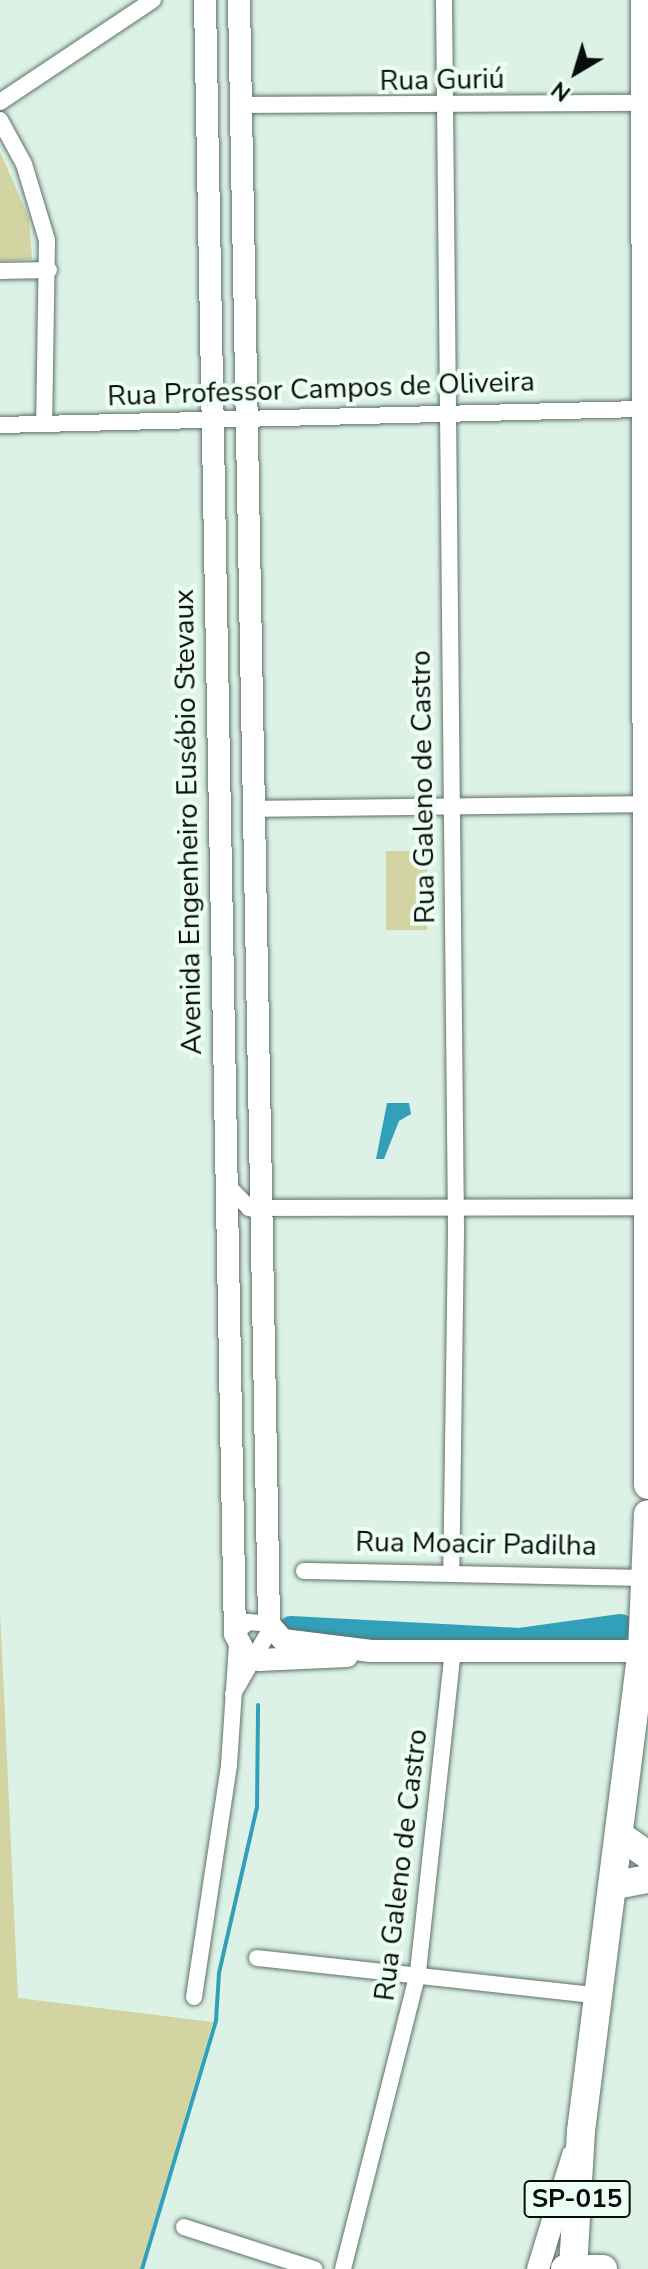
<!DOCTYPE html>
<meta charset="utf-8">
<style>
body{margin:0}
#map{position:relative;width:648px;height:2269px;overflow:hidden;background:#dcf2e7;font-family:"Nunito Sans",sans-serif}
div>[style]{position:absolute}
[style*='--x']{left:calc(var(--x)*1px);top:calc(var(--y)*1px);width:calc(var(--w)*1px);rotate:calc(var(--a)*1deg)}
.green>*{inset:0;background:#d2d4a1;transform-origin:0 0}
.water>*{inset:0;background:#33a0b9}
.stream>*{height:4px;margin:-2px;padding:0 2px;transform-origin:2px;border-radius:2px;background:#33a0b9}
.river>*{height:26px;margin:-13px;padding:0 13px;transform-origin:13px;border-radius:13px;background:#33a0b9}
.roads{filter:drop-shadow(0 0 2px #5e7167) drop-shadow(0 0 2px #5e7167)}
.street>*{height:16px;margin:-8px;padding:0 8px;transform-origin:8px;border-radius:8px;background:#fff}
.secondary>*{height:22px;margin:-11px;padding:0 11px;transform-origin:11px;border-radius:11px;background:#fff}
.highway>*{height:28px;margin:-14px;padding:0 14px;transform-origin:14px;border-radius:14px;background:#fff}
span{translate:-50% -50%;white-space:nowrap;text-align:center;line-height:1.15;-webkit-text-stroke:8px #edfef5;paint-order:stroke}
.shield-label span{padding:2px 6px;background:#edfef5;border:2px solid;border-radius:6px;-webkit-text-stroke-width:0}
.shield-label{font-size:26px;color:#070d0a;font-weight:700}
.street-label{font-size:28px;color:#070d0a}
.north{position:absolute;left:536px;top:32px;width:80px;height:80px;-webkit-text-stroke:6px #edfef5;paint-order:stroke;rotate:218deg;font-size:22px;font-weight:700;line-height:32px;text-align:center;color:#070d0a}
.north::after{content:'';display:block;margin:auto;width:28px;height:36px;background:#070d0a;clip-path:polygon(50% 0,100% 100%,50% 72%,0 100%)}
</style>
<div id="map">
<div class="green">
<i style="clip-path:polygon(0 152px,29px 218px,32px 259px,0 261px)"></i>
<i style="left:427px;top:851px;width:79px;height:41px;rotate:90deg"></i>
<i style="clip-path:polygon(0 1609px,18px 1998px,213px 2022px,140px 2269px,0 2269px)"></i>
</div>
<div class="water">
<i style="clip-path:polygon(387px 1103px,409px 1103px,411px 1114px,399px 1121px,384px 1159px,376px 1159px)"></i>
</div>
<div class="stream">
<i style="--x:142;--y:2269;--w:260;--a:-73.4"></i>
<i style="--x:216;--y:2020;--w:47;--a:-86.3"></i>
<i style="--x:219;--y:1973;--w:170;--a:-77.1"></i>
<i style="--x:257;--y:1807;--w:102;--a:-89.4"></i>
</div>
<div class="river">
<i style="--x:291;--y:1629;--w:229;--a:3"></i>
<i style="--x:520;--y:1641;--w:102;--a:-7.9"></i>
</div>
<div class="roads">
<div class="street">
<i style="--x:444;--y:0;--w:1233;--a:89.44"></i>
<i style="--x:456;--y:1233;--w:340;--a:90.8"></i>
<i style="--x:0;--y:102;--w:184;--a:-33.7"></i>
<i style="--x:240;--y:105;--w:404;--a:-0.3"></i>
<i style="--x:0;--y:120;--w:50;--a:61.4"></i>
<i style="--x:24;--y:164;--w:79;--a:73.2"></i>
<i style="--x:47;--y:240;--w:184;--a:90.9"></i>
<i style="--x:0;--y:271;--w:49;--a:-1.2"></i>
<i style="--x:0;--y:425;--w:643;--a:-1.43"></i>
<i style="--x:251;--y:809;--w:395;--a:-0.7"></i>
<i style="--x:228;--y:1186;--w:30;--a:46"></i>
<i style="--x:249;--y:1208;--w:399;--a:-0.1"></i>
<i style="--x:304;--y:1571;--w:343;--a:1.2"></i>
<i style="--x:235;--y:1634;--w:18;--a:-43"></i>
<i style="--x:248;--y:1622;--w:21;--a:5"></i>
<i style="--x:233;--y:1694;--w:76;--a:-60.1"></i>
<i style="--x:257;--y:1958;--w:348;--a:6.3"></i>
<i style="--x:194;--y:1997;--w:235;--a:-81.4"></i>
<i style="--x:229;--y:1765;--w:122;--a:-86.2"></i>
<i style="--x:184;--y:2227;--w:137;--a:17.9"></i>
<i style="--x:343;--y:2269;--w:306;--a:-75.8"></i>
<i style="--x:418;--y:1972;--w:322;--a:-83.8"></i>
</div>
<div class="secondary">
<i style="--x:205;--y:0;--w:1634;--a:88.95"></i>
<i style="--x:235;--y:1634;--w:24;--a:62"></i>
<i style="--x:246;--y:1655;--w:14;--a:21"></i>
<i style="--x:259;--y:1660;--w:88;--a:-2.6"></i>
<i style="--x:239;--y:0;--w:1624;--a:88.94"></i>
<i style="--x:269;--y:1624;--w:21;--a:49"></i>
<i style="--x:283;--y:1640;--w:89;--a:7.1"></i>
<i style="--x:371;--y:1651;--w:271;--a:0"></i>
<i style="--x:538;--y:2269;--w:119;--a:-72.9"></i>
</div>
<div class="highway">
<i style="--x:645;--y:0;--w:1485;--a:89.88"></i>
<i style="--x:622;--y:1837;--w:32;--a:35"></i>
<i style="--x:616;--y:1885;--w:33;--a:-11"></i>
<i style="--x:565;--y:2269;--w:38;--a:0"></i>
<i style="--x:573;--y:2269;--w:138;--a:-86.7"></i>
<i style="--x:581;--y:2131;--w:484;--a:-82.8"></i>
<i style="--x:642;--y:1651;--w:137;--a:-87.5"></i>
</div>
</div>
<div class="shield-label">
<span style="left:577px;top:2199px">SP-015</span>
</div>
<div class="street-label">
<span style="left:442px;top:80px;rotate:-1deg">Rua Guriú</span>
<span style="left:321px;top:389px;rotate:-2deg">Rua Professor Campos de Oliveira</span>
<span style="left:423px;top:787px;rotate:-91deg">Rua Galeno de Castro</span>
<span style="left:188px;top:822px;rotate:-91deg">Avenida Engenheiro Eusébio Stevaux</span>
<span style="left:476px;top:1544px;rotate:1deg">Rua Moacir Padilha</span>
<span style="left:401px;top:1865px;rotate:-83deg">Rua Galeno de Castro</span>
</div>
<div class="north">N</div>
</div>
